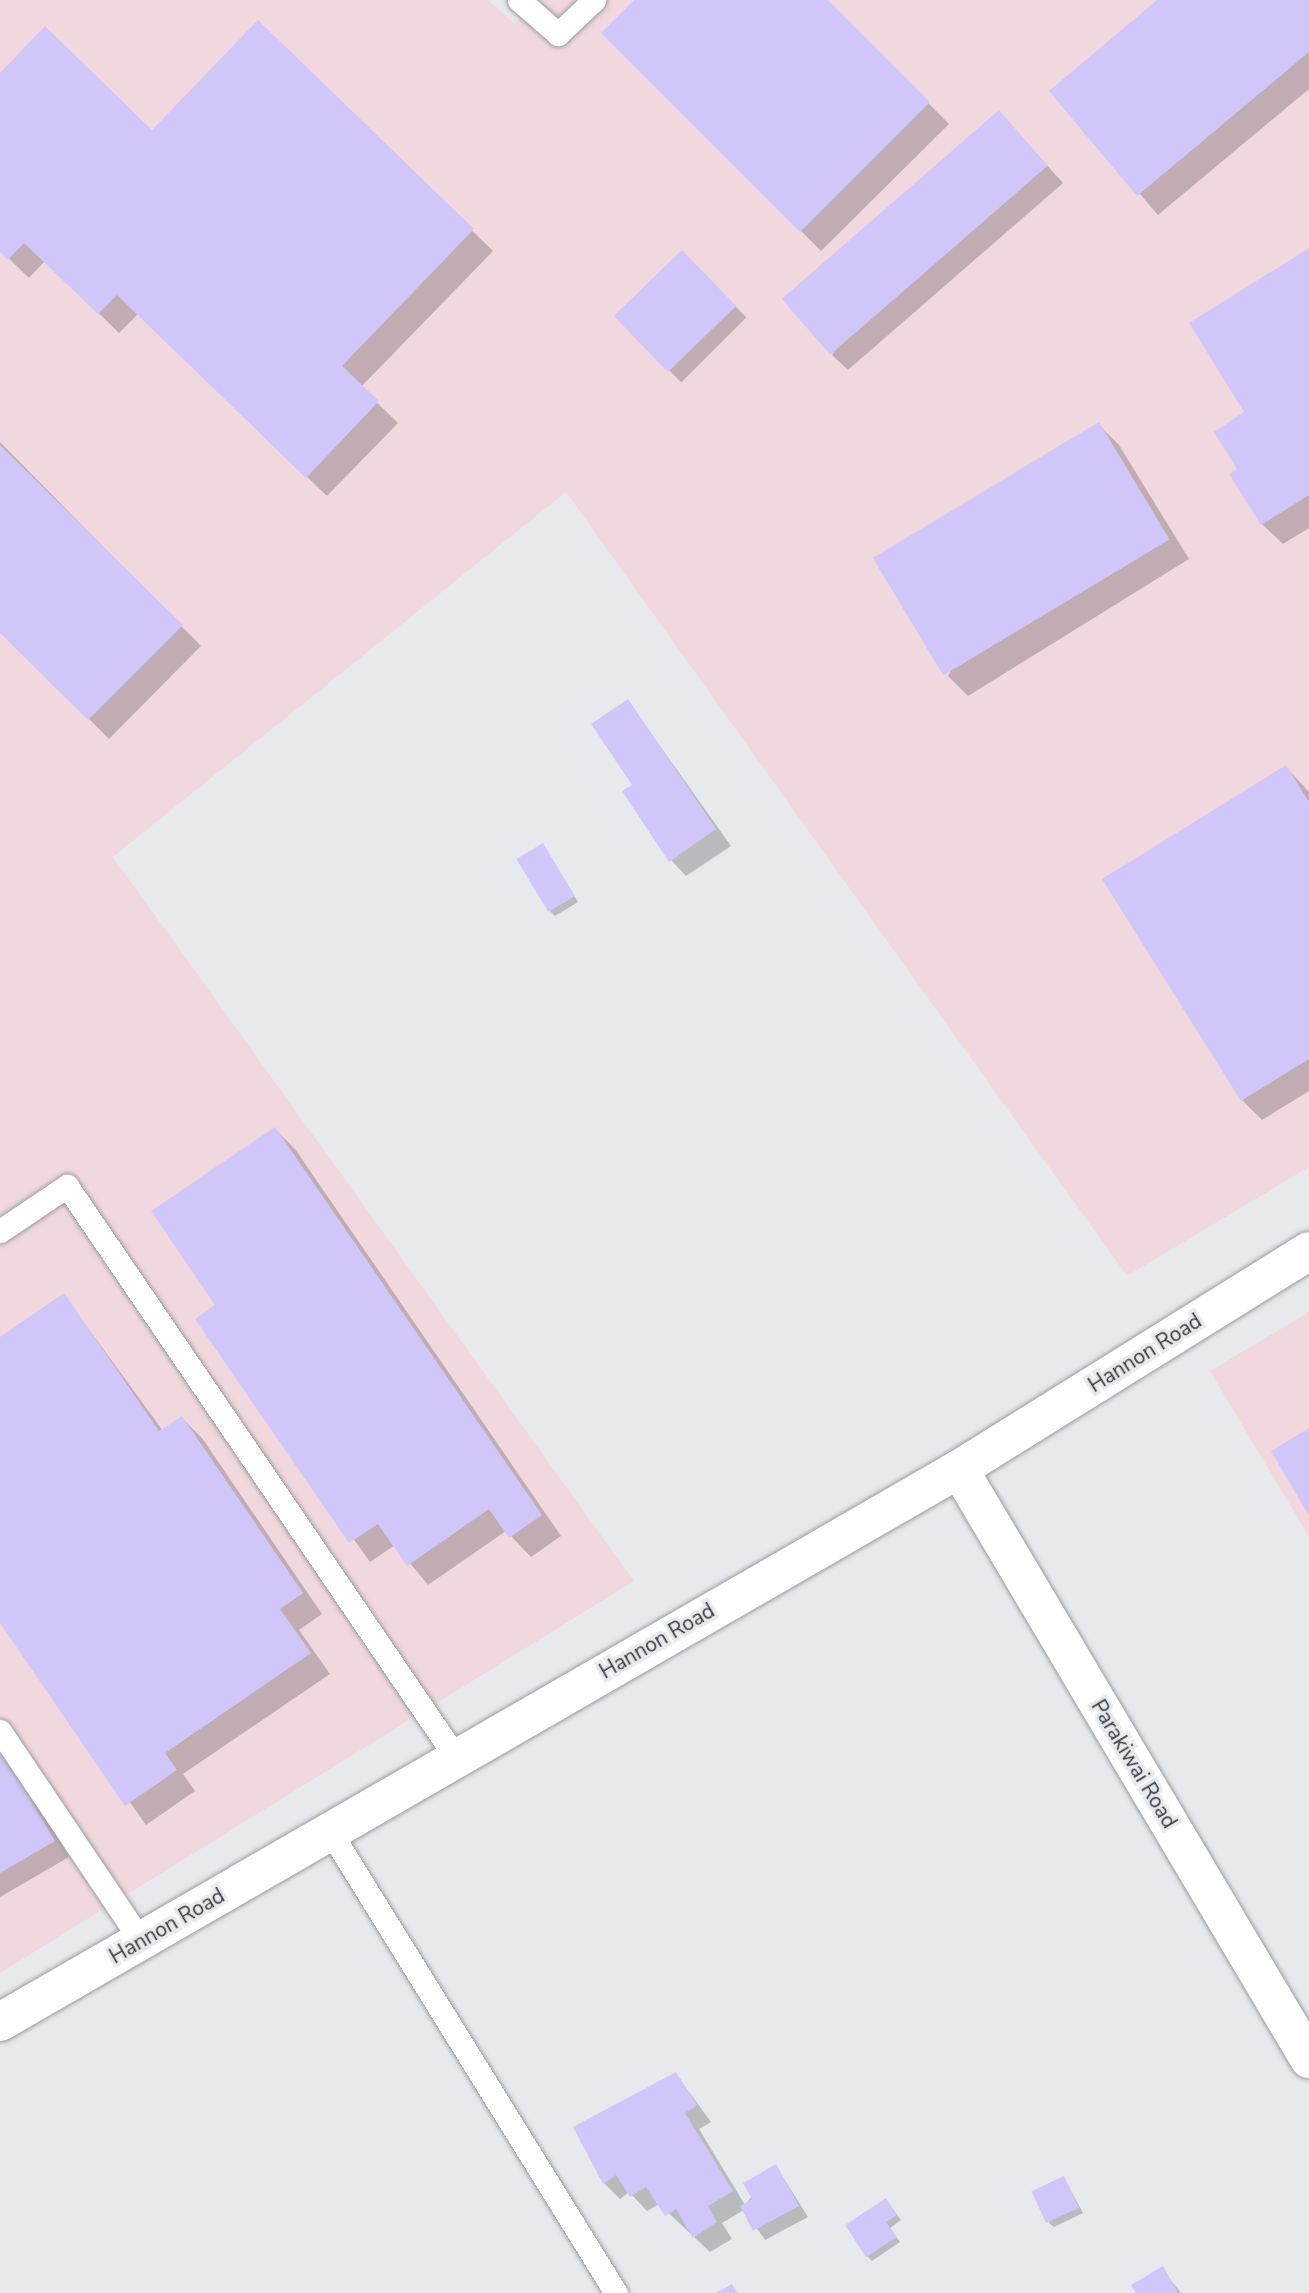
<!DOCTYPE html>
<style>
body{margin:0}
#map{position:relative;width:1309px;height:2293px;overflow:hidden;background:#e8e9ec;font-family:"Nunito Sans",sans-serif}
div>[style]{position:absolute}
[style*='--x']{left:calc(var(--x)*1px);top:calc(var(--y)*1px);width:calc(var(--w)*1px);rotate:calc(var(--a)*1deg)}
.industrial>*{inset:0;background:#f1d8df}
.shadow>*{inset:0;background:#0003;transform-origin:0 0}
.building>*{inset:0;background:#d1c6f9;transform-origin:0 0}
.roads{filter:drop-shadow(0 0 2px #9b9c9f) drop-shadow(0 0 2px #9b9c9f)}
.service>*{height:23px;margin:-11.5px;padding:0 11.5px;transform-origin:11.5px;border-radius:11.5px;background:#fff}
.minor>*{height:38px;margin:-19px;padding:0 19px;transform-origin:19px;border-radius:19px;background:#fff}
span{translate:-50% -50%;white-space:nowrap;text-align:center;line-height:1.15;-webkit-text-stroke:7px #e8e9ec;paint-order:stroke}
.street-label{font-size:21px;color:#3a3a3b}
</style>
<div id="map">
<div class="industrial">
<i style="clip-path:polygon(0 0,488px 0,515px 24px,537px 0,1309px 0,1309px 1167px,1127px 1276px,566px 492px,113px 857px,634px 1581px,0 1973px)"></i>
<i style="clip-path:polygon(1309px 1312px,1309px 1537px,1210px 1371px)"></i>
</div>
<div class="shadow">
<i style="clip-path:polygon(637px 0,826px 0,949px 124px,821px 251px,603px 33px)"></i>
<i style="clip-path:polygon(1159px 0,1309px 0,1309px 89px,1158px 215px,1051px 91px)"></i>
<i style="clip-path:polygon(258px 23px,493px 251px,361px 387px,398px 423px,327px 496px,138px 314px,119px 333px,45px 261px,29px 278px,0 250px,0 76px,152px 133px)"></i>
<i style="clip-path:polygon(999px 112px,1063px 183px,848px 370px,832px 355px)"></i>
<i style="clip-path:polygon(1309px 250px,1309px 528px,1283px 544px,1262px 524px,1239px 469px,1247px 413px)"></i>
<i style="left:682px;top:253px;width:91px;height:92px;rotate:45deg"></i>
<i style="clip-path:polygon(1098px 424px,1119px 445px,1189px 559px,968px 696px,948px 676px)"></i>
<i style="clip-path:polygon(0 442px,201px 646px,109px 739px,0 630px)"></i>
<i style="clip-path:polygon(628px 701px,731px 846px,686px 876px,671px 860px,634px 785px)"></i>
<i style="clip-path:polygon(1286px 767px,1309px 792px,1309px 1091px,1262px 1120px,1242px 1100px)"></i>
<i style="clip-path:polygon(543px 846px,578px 902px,555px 916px,550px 911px)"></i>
<i style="clip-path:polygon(275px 1129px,295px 1149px,561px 1536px,531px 1557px,506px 1531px,428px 1585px,395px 1545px,370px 1562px,197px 1320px,218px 1305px)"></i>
<i style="clip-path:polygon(64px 1295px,163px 1431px,182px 1418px,202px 1438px,322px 1614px,299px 1630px,330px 1674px,183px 1774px,195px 1791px,146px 1825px,0 1620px,0 1339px)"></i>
<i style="clip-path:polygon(0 1758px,20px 1771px,69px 1857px,0 1897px)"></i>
<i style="clip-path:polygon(676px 2074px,711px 2122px,699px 2129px,745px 2205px,776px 2166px,808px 2217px,765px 2240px,744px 2210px,722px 2223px,732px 2239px,710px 2252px,659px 2204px,647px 2211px,629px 2192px,620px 2199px,604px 2183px)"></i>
<i style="clip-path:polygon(1064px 2178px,1083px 2213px,1054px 2227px,1049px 2223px)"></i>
<i style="clip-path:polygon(890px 2205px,901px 2220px,890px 2228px,900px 2242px,872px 2261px,867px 2256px)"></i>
<i style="clip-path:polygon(1162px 2269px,1181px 2293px,1138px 2293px)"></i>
</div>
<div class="building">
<i style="clip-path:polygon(634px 0,828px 0,930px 102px,800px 232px,601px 33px)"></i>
<i style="clip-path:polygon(1157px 0,1309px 0,1309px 52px,1137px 196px,1049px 91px)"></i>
<i style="clip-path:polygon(258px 20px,474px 229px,342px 366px,379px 401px,306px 478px,117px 295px,98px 314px,24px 243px,8px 260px,0 252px,0 73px,45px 26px,152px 130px)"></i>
<i style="left:999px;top:110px;width:74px;height:288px;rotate:49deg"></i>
<i style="clip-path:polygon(1309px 248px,1309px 495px,1261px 525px,1229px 474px,1237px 469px,1214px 432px,1244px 412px,1189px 323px)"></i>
<i style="left:682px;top:250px;width:78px;height:95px;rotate:46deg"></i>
<i style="left:1099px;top:422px;width:137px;height:264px;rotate:59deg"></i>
<i style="clip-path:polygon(0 445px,183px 625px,88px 720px,0 633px)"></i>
<i style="clip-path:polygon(628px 699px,716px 829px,669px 862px,622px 791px,632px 785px,591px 724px)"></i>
<i style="clip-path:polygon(1286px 765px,1309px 802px,1309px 1059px,1241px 1101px,1102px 879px)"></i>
<i style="left:543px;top:843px;width:62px;height:31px;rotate:59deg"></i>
<i style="clip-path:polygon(275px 1127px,542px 1515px,509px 1538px,489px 1509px,407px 1566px,378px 1524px,349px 1543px,195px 1319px,215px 1305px,151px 1211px)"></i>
<i style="clip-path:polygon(64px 1293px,159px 1431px,182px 1416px,303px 1593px,280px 1609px,311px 1653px,165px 1753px,177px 1770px,125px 1806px,0 1623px,0 1337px)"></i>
<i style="clip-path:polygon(1309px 1428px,1309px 1516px,1271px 1451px)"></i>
<i style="clip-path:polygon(4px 1754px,55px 1841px,0 1873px,0 1756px)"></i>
<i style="clip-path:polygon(676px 2072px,697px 2105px,685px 2113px,733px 2191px,708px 2206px,717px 2222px,693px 2238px,676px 2209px,665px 2216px,646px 2187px,630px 2197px,616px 2175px,603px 2184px,573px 2127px)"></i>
<i style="clip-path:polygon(776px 2164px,799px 2206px,753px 2231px,740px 2206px,752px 2199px,743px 2183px)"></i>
<i style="left:1064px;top:2176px;width:35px;height:36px;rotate:65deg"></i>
<i style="clip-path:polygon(886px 2198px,897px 2215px,886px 2222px,897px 2237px,866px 2257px,845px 2225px)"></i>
<i style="clip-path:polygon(1163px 2266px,1178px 2293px,1136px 2293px,1131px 2285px)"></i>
<i style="clip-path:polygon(732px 2284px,737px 2293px,716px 2293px)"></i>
</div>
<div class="roads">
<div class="service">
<i style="--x:519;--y:0;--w:52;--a:41.1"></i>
<i style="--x:558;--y:34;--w:50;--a:-43.4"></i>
<i style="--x:0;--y:1231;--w:81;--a:-33.9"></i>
<i style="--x:67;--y:1186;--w:690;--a:55.76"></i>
<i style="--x:0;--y:1731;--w:253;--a:56.1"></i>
<i style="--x:331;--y:1833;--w:541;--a:58.22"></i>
</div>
<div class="minor">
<i style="--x:959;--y:1469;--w:686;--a:59.32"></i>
<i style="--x:0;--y:2022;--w:1107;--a:-29.97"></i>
<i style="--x:959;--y:1469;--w:412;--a:-31.9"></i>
</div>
</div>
<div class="street-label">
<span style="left:1145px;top:1353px;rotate:-32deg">Hannon Road</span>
<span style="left:657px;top:1641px;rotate:-30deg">Hannon Road</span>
<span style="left:1134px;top:1764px;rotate:59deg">Parakiwai Road</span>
<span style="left:167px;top:1926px;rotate:-30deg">Hannon Road</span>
</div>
</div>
